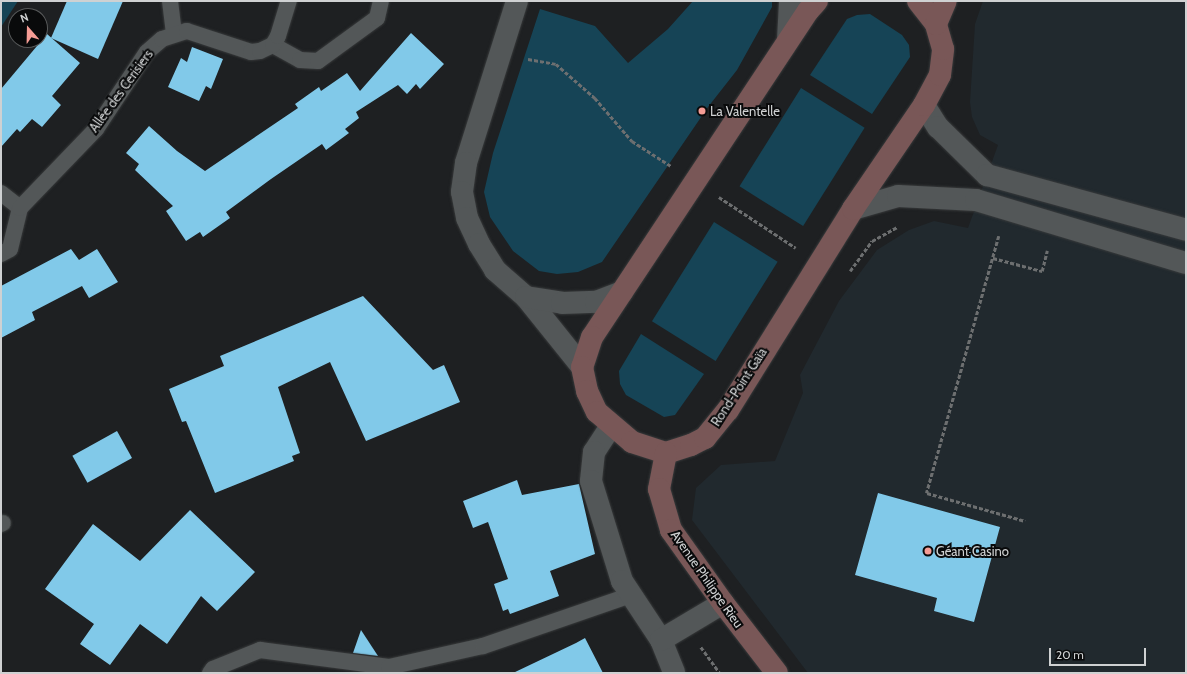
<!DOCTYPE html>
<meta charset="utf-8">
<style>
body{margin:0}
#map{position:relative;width:1187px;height:674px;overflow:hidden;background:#1e2022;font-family:Cabin,sans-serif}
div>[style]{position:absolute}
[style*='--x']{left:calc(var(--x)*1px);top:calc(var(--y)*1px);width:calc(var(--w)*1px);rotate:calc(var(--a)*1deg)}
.built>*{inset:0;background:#21292e}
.green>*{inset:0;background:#164456;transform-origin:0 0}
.building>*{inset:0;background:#81c9e9;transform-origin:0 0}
.path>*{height:2.5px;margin-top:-1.25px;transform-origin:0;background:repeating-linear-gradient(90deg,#6d6f70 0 4px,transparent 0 6px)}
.roads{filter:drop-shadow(0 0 1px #383a3b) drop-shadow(0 0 1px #383a3b)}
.lane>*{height:16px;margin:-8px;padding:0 8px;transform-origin:8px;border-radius:8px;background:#535758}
.street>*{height:22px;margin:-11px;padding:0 11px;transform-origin:11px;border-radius:11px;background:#535758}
.secondary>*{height:22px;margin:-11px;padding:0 11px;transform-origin:11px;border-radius:11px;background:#795757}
.dots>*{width:11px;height:11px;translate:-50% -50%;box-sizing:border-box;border:2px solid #090a0b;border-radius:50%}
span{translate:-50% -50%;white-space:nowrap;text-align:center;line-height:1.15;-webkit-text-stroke:4px #090a0b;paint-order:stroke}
.street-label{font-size:13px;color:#cfd1d2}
.poi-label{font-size:13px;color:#cfd1d2}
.left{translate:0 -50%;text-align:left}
.frame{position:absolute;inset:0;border:2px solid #cfd1d2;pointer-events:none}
.north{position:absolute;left:8px;top:8px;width:40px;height:40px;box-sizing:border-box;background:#090a0b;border:1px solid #585a5b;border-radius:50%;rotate:340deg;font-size:11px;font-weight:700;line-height:16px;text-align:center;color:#cfd1d2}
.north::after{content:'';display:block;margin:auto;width:14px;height:18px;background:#f59c95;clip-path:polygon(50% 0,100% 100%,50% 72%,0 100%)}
.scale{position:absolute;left:1049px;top:648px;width:97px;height:18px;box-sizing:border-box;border:2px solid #cfd1d2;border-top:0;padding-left:5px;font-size:12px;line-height:14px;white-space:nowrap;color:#cfd1d2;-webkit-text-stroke:3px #090a0b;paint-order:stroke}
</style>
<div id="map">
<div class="built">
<i style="clip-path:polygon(983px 1px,1186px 1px,1186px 673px,808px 673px,692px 520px,696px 488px,721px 465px,775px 461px,803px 393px,800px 375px,839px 301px,877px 250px,909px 230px,934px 221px,968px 228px,998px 145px,980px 135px,972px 117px,970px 102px,975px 24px)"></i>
</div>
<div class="green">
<i style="clip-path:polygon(1px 1px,18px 1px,1px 27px)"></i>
<i style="clip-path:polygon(693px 1px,772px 1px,772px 7px,737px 70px,708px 107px,602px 262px,578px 272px,557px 274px,539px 271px,513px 251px,490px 217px,484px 192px,493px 153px,540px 9px,595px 26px,628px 63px,668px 29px)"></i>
<i style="clip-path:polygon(870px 14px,902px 35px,909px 45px,910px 57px,872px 114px,810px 75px,847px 19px,857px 15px)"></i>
<i style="left:801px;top:88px;width:75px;height:116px;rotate:32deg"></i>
<i style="left:714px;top:222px;width:75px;height:117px;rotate:32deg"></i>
<i style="clip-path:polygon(641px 334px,704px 374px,675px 415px,664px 417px,626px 395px,620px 384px,619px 371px)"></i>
</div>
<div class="building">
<i style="clip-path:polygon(67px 1px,123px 1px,98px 59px,51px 38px)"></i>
<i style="clip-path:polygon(411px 33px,444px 64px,420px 89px,416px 84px,407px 94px,398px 85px,356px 112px,359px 118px,345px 129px,349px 133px,326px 150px,322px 144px,271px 179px,226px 212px,230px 218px,203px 237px,200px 232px,186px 241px,166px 211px,173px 206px,135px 170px,139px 164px,126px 153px,149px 126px,177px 151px,205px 171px,298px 108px,295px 104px,319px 87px,321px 91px,347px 73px,360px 91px)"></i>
<i style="clip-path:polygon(47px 34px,80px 63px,52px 96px,61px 105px,42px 127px,32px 119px,20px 132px,17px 129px,1px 147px,1px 89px)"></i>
<i style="clip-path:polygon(192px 47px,223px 59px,211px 89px,206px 86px,199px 101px,168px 87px,181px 58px,187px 62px)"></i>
<i style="clip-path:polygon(71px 249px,79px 260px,97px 249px,118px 282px,89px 298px,82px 286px,32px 312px,35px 320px,1px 338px,1px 286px)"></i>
<i style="clip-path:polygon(363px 296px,433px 370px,444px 365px,460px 402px,366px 441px,330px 362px,278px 387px,300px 453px,292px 456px,294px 461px,215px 493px,186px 421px,182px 422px,169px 389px,224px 366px,220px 356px)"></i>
<i style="left:117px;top:431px;width:31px;height:51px;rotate:61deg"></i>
<i style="clip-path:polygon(517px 480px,522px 495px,579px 484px,595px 554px,550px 571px,559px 596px,510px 614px,508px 609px,503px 611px,494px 584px,508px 579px,488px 522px,473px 528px,463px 501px)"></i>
<i style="clip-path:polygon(878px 493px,1000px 527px,974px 622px,934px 611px,937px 598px,855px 575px)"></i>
<i style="clip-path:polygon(190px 510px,255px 572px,217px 611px,201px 596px,167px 644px,140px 624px,110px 665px,80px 644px,94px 624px,45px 589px,93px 524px,140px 561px)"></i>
<i style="clip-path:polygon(361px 630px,378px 656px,353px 653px)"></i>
<i style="clip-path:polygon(585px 638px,603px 673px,513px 673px,576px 643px)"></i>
</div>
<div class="path">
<i style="--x:528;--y:59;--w:28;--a:10"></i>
<i style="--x:556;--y:64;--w:52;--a:41.1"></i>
<i style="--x:595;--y:98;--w:57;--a:49.3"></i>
<i style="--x:632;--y:141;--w:46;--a:32.7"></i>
<i style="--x:719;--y:197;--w:92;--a:33.5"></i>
<i style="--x:999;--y:236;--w:267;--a:105.7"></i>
<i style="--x:927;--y:493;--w:102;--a:15.9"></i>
<i style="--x:993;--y:258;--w:51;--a:14.9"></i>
<i style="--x:1042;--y:271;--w:21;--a:-76"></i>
<i style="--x:850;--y:271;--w:37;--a:-54"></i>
<i style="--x:872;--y:241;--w:29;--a:-29"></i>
<i style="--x:701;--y:647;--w:32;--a:54"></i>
</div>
<div class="roads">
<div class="lane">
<i style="--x:170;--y:1;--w:32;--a:83"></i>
<i style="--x:273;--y:45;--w:31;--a:29"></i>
<i style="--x:300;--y:60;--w:18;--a:3"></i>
<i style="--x:318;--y:61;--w:73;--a:-36.1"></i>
<i style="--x:377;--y:18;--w:17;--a:-77"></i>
<i style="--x:1;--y:193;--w:24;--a:38"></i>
<i style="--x:1;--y:254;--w:10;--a:-29"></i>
<i style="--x:10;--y:249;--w:42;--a:-76.3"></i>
<i style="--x:20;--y:208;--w:110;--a:-46.1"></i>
<i style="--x:96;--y:129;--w:92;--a:-56.5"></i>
<i style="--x:147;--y:52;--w:20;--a:-41"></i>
<i style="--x:162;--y:39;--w:26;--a:-18"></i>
<i style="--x:187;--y:31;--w:67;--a:18.2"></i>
<i style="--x:251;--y:52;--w:9;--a:-6"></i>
<i style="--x:260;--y:51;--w:14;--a:-25"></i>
<i style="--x:273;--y:45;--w:10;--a:-61"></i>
<i style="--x:278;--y:36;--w:37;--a:-73"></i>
<i style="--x:1;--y:524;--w:2;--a:-27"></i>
<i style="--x:210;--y:673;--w:5;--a:-53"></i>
<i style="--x:213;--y:669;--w:51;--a:-22"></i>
<i style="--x:260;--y:650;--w:130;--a:7.5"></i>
<i style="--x:389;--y:667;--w:96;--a:-12.6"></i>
<i style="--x:483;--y:646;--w:157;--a:-19"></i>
</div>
<div class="street">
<i style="--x:517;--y:1;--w:170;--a:107.5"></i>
<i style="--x:466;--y:163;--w:29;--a:98"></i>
<i style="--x:462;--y:192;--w:26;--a:79"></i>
<i style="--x:467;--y:218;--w:29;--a:65"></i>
<i style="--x:479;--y:244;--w:31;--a:58"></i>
<i style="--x:495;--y:270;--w:41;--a:41.1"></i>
<i style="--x:526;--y:297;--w:90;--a:51.3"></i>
<i style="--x:788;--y:40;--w:39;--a:-87"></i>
<i style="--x:924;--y:105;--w:26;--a:58"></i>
<i style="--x:938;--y:127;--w:69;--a:44.4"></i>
<i style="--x:987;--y:175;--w:206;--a:15.4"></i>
<i style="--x:853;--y:209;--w:47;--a:-16.1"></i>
<i style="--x:898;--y:196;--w:78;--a:2.9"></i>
<i style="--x:976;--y:200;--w:219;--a:16.7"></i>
<i style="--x:526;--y:297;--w:36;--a:9"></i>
<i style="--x:562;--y:303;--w:34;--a:-2"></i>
<i style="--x:596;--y:302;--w:28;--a:-21"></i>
<i style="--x:611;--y:426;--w:31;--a:123"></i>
<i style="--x:594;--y:452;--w:29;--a:96"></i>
<i style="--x:591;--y:481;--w:105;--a:72.8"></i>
<i style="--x:622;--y:581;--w:71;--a:56.5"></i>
<i style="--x:661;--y:640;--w:35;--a:68"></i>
<i style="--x:661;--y:640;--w:72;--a:-30.8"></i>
</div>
<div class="secondary">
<i style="--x:817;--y:1;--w:13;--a:132"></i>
<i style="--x:808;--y:11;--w:391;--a:123.5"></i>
<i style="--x:592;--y:337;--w:32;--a:108"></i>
<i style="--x:582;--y:367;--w:25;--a:78"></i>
<i style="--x:587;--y:391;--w:23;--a:65"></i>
<i style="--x:597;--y:412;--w:46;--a:40.6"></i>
<i style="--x:632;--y:442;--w:36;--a:18"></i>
<i style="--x:666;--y:453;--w:26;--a:-18"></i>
<i style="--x:691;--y:445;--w:16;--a:-27"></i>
<i style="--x:705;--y:438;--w:36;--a:-51"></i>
<i style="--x:728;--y:410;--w:237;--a:-58.1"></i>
<i style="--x:853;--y:209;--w:126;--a:-55.7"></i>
<i style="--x:924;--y:105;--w:34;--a:-62"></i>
<i style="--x:940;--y:75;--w:26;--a:-83"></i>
<i style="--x:943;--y:49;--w:26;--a:-106"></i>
<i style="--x:936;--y:24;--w:29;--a:-128"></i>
<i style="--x:936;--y:24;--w:25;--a:-67"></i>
<i style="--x:666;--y:453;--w:37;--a:101"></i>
<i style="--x:659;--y:489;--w:43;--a:73.7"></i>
<i style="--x:671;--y:530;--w:90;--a:54.5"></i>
<i style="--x:723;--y:603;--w:88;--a:52.4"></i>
</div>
</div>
<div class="dots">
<i style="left:702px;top:111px;background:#f59c95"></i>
<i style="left:928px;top:551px;background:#f59c95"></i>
</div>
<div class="street-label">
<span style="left:121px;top:91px;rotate:-54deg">Allée des Cerisiers</span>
<span style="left:739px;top:387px;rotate:-57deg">Rond-Point Gaïa</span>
<span style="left:707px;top:579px;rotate:55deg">Avenue Philippe Rieu</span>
</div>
<div class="poi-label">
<span class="left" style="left:710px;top:111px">La Valentelle</span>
<span class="left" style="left:936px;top:551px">Géant Casino</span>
</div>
<div class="frame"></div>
<div class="north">N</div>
<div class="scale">20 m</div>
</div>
